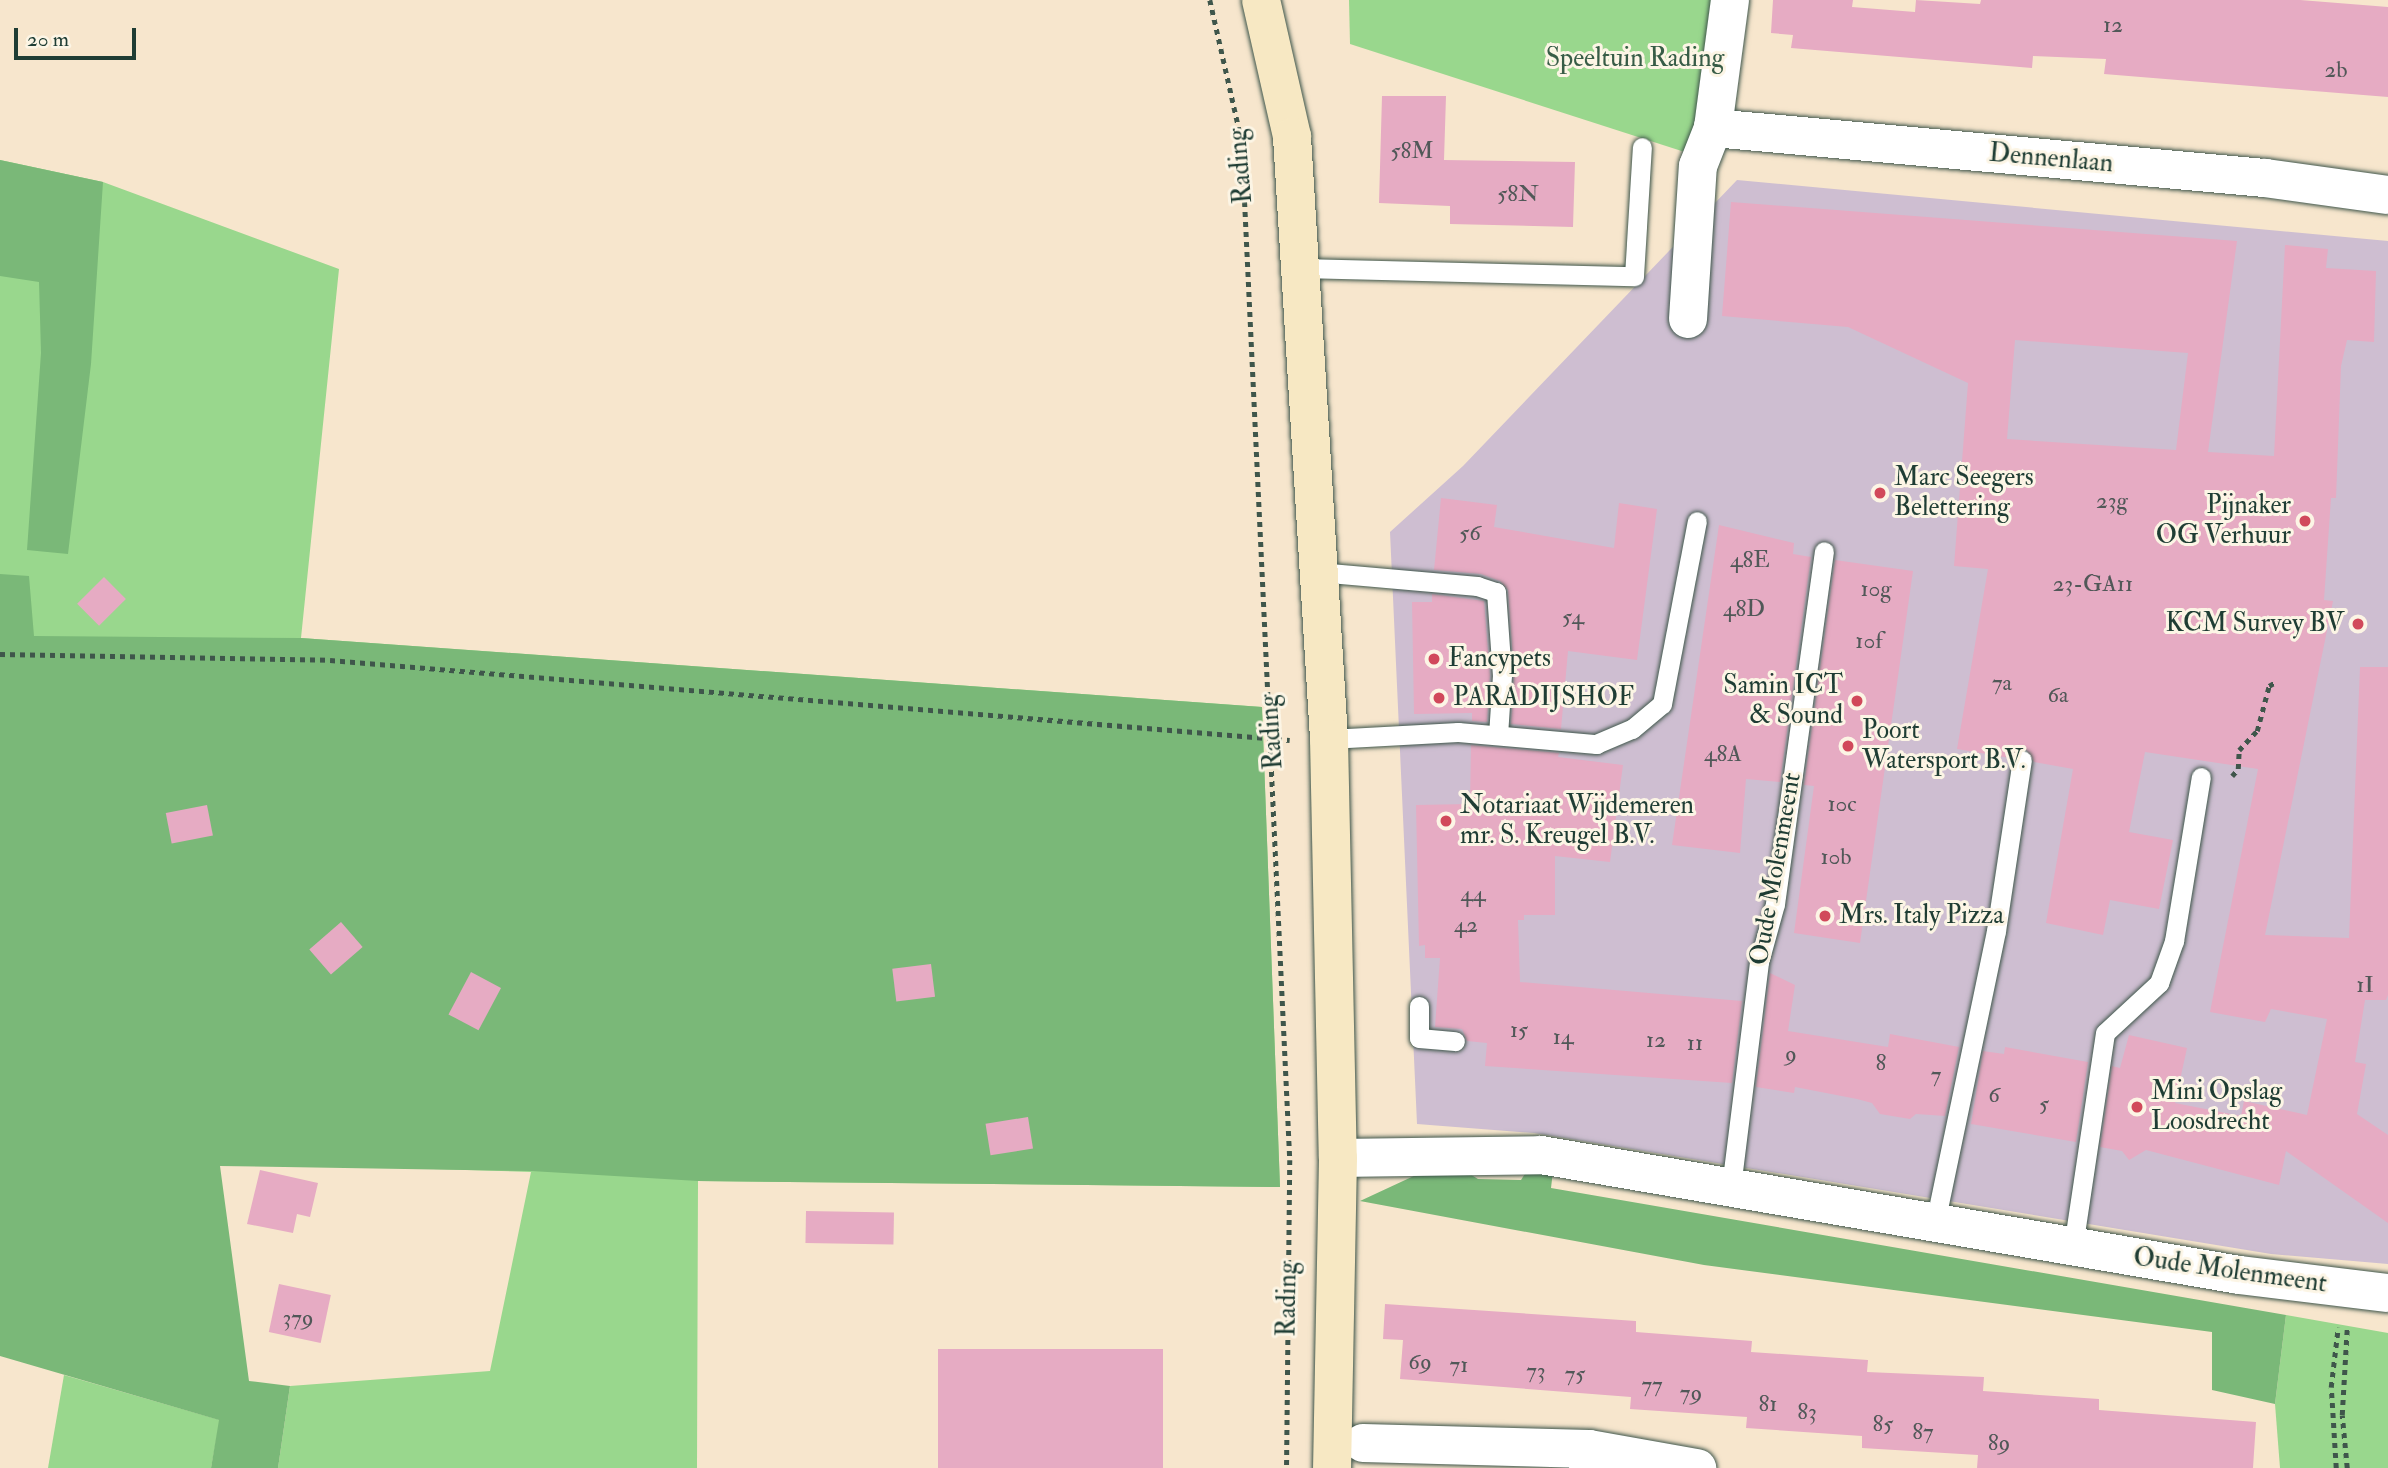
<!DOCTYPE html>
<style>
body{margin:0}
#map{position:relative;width:2388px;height:1468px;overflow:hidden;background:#f7e6cd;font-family:"IM FELL Double Pica",serif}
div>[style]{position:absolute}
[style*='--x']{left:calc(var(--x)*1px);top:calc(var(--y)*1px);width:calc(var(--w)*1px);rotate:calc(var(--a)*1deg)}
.industrial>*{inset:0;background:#cebed1}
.green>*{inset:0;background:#99d78d}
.forest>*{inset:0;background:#7ab878}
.building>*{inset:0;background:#e6abc3;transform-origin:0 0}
.path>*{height:4.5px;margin-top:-2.25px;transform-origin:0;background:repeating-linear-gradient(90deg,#3f564b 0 5px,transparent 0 10px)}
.roads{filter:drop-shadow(0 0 2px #3f564b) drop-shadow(0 0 2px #3f564b)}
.lane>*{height:19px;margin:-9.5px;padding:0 9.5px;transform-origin:9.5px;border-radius:9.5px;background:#fff}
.street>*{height:38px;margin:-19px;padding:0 19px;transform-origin:19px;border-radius:19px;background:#fff}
.secondary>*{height:38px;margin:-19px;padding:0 19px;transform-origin:19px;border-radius:19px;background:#f7e8c3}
.dots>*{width:19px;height:19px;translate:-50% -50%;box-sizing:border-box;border:4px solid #fcf5e5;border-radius:50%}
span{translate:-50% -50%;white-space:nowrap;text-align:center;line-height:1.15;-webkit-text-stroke:6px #fcf5e5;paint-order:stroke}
.number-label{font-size:23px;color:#515858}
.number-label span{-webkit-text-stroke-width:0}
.park-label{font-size:26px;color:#375c46}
.street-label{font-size:26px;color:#1f3d34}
.poi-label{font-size:26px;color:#1f3d34}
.left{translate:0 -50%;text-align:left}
.right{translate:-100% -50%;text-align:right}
.scale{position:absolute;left:14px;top:28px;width:122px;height:32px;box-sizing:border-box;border:4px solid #1f3d34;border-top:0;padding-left:9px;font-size:21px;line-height:24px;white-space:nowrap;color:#1f3d34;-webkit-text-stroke:5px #fcf5e5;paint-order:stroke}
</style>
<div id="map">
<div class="industrial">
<i style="clip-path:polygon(1737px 180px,2388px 241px,2388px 1264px,2271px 1254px,1534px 1133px,1417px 1124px,1390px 532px,1463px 466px)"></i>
</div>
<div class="green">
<i style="clip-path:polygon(1349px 0,1715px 0,1694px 155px,1350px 44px)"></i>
<i style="clip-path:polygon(0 160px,103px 182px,339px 269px,301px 638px,1262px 707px,1280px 1187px,698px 1181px,697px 1468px,278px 1468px,290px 1386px,490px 1371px,531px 1172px,296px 1165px,0 1169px)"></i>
<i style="clip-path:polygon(2286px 1315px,2388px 1333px,2388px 1468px,2280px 1468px,2275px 1404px)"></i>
<i style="clip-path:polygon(64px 1375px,220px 1420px,211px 1468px,48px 1468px)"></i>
</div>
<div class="forest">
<i style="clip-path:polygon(0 160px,103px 182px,91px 364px,68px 554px,27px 550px,41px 353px,39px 282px,0 276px)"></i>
<i style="clip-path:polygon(0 574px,29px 576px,34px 636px,301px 638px,1262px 707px,1280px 1187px,698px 1181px,531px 1171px,220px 1166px,249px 1381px,290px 1386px,278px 1468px,211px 1468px,219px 1420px,0 1356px)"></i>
<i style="clip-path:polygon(1530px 1166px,1553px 1171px,1551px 1188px,2286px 1315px,2275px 1404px,2212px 1390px,2212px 1332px,1704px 1265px,1360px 1201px,1431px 1168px,1460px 1168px,1478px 1179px,1521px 1180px)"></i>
</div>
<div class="building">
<i style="clip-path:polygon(1773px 0,1853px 0,1852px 7px,1915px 12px,1916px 0,1980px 4px,1981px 0,2300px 0,2388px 7px,2388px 97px,2104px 74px,2106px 59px,2033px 56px,2032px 68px,1791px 48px,1793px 35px,1771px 33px)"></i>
<i style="clip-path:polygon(1382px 96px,1446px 96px,1444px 160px,1575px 162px,1573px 227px,1450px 224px,1450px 206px,1379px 203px)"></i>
<i style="clip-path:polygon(evenodd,1731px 202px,2237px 241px,2208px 452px,2274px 456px,2285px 245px,2328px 249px,2326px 268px,2376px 271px,2374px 342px,2347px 340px,2341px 366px,2336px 498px,2331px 498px,2324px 600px,2333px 601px,2265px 935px,2349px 938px,2360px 667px,2388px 667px,2388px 995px,2386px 1000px,2365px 1000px,2355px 1062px,2366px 1064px,2357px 1114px,2388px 1135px,2388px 1223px,2286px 1151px,2279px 1185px,2146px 1150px,2129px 1160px,2122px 1151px,2100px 1147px,2112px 1066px,2120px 1068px,2129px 1035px,2187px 1048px,2175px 1103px,2241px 1116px,2244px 1101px,2307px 1115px,2327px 1019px,2271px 1009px,2265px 1022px,2210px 1012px,2258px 769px,2145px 752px,2129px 832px,2173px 840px,2159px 909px,2110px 900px,2103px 935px,2046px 923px,2073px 769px,2034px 762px,2025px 748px,2010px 758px,1957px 749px,1988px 569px,1954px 566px,1968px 383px,1848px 327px,1722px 316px,1731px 202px,2015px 340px,2188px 353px,2176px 450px,2007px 439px,2015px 340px)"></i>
<i style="clip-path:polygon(1441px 498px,1497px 505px,1494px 527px,1614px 548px,1619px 503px,1657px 509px,1637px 660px,1568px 651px,1561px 729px,1511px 724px,1514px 674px,1508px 590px,1500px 581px,1481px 574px,1434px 570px)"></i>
<i style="clip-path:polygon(1719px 525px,1794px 543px,1793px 554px,1811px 557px,1780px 782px,1746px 779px,1740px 853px,1672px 845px)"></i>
<i style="clip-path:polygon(1835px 560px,1913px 571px,1860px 943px,1794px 933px,1814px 786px,1804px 785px)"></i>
<i style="left:104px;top:577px;width:31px;height:38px;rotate:45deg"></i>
<i style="clip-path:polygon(1432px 594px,1484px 601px,1490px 675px,1487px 722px,1472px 721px,1472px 713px,1414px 714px,1412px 602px,1432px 602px)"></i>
<i style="clip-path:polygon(1471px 745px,1559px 753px,1558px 757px,1623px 765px,1610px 862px,1555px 856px,1555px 915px,1524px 915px,1524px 920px,1518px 920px,1520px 982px,1742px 1001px,1732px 1083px,1485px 1066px,1487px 1043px,1467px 1041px,1462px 1029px,1435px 1027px,1440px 958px,1425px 958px,1425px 945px,1419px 946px,1416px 805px,1470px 804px)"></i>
<i style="left:207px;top:805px;width:31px;height:42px;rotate:79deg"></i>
<i style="left:341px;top:922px;width:33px;height:42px;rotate:49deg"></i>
<i style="left:931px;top:964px;width:33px;height:39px;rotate:83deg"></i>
<i style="left:471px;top:972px;width:34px;height:48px;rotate:28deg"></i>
<i style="clip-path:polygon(1770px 973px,1795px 985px,1788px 1031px,1888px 1047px,1890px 1034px,1959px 1047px,1945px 1116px,1916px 1114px,1910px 1119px,1880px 1114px,1872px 1103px,1857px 1099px,1795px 1087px,1794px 1093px,1756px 1087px)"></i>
<i style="clip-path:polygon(2005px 1047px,2088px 1062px,2076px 1142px,1971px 1124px,1983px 1051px,2004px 1054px)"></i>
<i style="left:1028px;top:1117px;width:32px;height:43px;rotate:81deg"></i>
<i style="clip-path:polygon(260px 1170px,318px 1183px,310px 1217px,297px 1214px,293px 1233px,247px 1224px)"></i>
<i style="left:806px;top:1211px;width:88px;height:32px;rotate:1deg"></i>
<i style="left:279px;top:1284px;width:53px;height:49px;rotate:12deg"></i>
<i style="clip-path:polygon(1385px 1304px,1636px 1321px,1636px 1332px,1752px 1341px,1751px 1352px,1868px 1360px,1867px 1372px,1984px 1377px,1983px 1391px,2099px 1399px,2099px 1410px,2256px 1422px,2253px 1468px,1977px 1468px,1978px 1455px,1862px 1448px,1862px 1436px,1746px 1428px,1747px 1417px,1630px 1409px,1631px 1397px,1400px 1379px,1403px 1340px,1383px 1339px)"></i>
<i style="left:938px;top:1349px;width:225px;height:119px"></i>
</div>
<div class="path">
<i style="--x:1210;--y:0;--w:146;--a:77.3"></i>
<i style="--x:1242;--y:142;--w:1019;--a:87.3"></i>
<i style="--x:1290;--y:1160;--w:308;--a:90.6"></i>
<i style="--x:0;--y:654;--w:330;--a:1"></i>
<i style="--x:330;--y:660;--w:963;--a:4.76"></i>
<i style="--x:2232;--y:776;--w:9;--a:-49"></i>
<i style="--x:2238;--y:769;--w:19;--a:-87"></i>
<i style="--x:2239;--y:750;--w:26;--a:-47"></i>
<i style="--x:2257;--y:731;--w:47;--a:-75.1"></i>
<i style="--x:2269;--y:686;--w:6;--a:-31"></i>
<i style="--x:2336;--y:1468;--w:81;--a:-93.5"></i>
<i style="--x:2331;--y:1387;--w:60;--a:-83.3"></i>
<i style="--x:2347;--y:1468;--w:53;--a:-95.4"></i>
<i style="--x:2342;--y:1415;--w:88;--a:-86.7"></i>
</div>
<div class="roads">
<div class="lane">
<i style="--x:1300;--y:268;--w:334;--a:1.4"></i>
<i style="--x:1634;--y:276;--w:129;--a:-86.5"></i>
<i style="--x:1318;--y:572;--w:160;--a:5"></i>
<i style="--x:1477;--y:586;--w:20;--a:18"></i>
<i style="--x:1496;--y:592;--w:83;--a:85.9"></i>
<i style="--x:1502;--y:675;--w:60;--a:93.8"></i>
<i style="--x:1329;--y:739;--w:129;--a:-3.1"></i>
<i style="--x:1458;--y:732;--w:139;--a:5"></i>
<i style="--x:1596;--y:744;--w:39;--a:-23"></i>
<i style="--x:1632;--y:729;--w:39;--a:-40"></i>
<i style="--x:1662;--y:704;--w:186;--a:-79.2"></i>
<i style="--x:1419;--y:1006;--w:32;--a:90"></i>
<i style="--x:1419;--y:1038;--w:36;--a:5"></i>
<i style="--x:1731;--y:1187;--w:227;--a:-82.9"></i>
<i style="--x:1759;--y:962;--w:60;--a:-74.6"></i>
<i style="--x:1775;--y:904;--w:356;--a:-82.1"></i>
<i style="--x:1935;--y:1223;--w:298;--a:-78.2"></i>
<i style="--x:1996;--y:931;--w:173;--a:-81.4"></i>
<i style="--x:2073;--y:1247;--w:216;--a:-81.5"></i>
<i style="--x:2105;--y:1033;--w:74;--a:-42.8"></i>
<i style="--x:2159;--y:983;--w:45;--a:-70.3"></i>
<i style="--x:2174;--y:941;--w:166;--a:-80.7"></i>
</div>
<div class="street">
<i style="--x:1730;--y:0;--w:129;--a:97.6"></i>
<i style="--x:1713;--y:128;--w:554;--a:5.18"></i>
<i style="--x:2265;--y:178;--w:124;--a:7.9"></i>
<i style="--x:1688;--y:319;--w:153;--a:-86.3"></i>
<i style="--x:1698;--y:166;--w:41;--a:-68.5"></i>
<i style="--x:1338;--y:1158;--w:203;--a:-0.8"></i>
<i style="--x:1541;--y:1155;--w:708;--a:9.75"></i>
<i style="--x:2239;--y:1275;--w:150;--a:6.9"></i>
<i style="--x:1363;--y:1443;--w:226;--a:1.5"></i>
<i style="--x:1588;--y:1468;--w:19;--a:-87"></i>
<i style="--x:1589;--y:1449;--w:110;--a:10"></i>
</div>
<div class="secondary">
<i style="--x:1261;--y:0;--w:140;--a:77.2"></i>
<i style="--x:1292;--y:137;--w:603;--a:86.48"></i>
<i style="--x:1329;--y:739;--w:419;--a:88.8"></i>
<i style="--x:1338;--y:1158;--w:310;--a:91.1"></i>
</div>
</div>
<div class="dots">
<i style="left:1880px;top:493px;background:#d1495b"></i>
<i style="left:2305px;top:521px;background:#d1495b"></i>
<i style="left:2358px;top:624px;background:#d1495b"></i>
<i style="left:1434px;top:659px;background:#d1495b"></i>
<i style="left:1439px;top:698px;background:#d1495b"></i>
<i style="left:1857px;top:701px;background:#d1495b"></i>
<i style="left:1848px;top:746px;background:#d1495b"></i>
<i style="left:1446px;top:821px;background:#d1495b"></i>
<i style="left:1825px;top:916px;background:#d1495b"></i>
<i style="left:2137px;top:1107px;background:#d1495b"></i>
</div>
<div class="number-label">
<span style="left:2113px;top:25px">12</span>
<span style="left:2336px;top:70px">2b</span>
<span style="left:1412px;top:151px">58M</span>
<span style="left:1518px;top:194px">58N</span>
<span style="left:2112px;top:501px">23g</span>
<span style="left:1470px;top:533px">56</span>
<span style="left:1750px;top:560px">48E</span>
<span style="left:2093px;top:584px">23-GA11</span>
<span style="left:1876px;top:589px">10g</span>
<span style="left:1744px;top:609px">48D</span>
<span style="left:1573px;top:617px">54</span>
<span style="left:1869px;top:641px">10f</span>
<span style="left:2002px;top:683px">7a</span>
<span style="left:2058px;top:695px">6a</span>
<span style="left:1723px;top:754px">48A</span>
<span style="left:1842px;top:804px">10c</span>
<span style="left:1836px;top:857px">10b</span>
<span style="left:1473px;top:894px">44</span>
<span style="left:1466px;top:925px">42</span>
<span style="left:2365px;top:985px">1I</span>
<span style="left:1519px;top:1030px">15</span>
<span style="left:1563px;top:1037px">14</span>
<span style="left:1656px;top:1040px">12</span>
<span style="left:1695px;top:1043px">11</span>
<span style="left:1791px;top:1054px">9</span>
<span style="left:1881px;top:1063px">8</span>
<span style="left:1936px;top:1075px">7</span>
<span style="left:1994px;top:1095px">6</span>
<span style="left:2044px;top:1104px">5</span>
<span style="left:298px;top:1318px">379</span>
<span style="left:1420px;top:1362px">69</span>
<span style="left:1459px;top:1365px">71</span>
<span style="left:1536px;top:1371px">73</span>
<span style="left:1575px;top:1374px">75</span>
<span style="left:1652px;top:1385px">77</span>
<span style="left:1691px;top:1393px">79</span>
<span style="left:1768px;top:1404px">81</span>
<span style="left:1807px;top:1412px">83</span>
<span style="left:1883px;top:1424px">85</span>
<span style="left:1923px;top:1432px">87</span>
<span style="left:1999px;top:1443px">89</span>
</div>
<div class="park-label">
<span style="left:1635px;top:59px">Speeltuin Rading</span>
</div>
<div class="street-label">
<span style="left:2051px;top:159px;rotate:5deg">Dennenlaan</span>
<span style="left:1241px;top:166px;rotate:-95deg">Rading</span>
<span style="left:1272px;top:732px;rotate:-94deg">Rading</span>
<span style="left:1776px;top:869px;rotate:-80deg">Oude Molenmeent</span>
<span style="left:2230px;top:1271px;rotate:8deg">Oude Molenmeent</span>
<span style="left:1288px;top:1299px;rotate:-89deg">Rading</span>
</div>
<div class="poi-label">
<span class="left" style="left:1894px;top:493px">Marc Seegers<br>Belettering</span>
<span class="right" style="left:2291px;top:521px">Pijnaker<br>OG Verhuur</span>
<span class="right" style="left:2344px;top:624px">KCM Survey BV</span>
<span class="left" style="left:1448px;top:659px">Fancypets</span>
<span class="right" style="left:1843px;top:701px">Samin ICT<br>&amp; Sound</span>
<span class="left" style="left:1453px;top:698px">PARADIJSHOF</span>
<span class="left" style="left:1862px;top:746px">Poort<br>Watersport B.V.</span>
<span class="left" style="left:1460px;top:821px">Notariaat Wijdemeren<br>mr. S. Kreugel B.V.</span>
<span class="left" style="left:1839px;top:916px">Mrs. Italy Pizza</span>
<span class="left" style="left:2151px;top:1107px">Mini Opslag<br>Loosdrecht</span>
</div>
<div class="scale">20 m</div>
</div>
